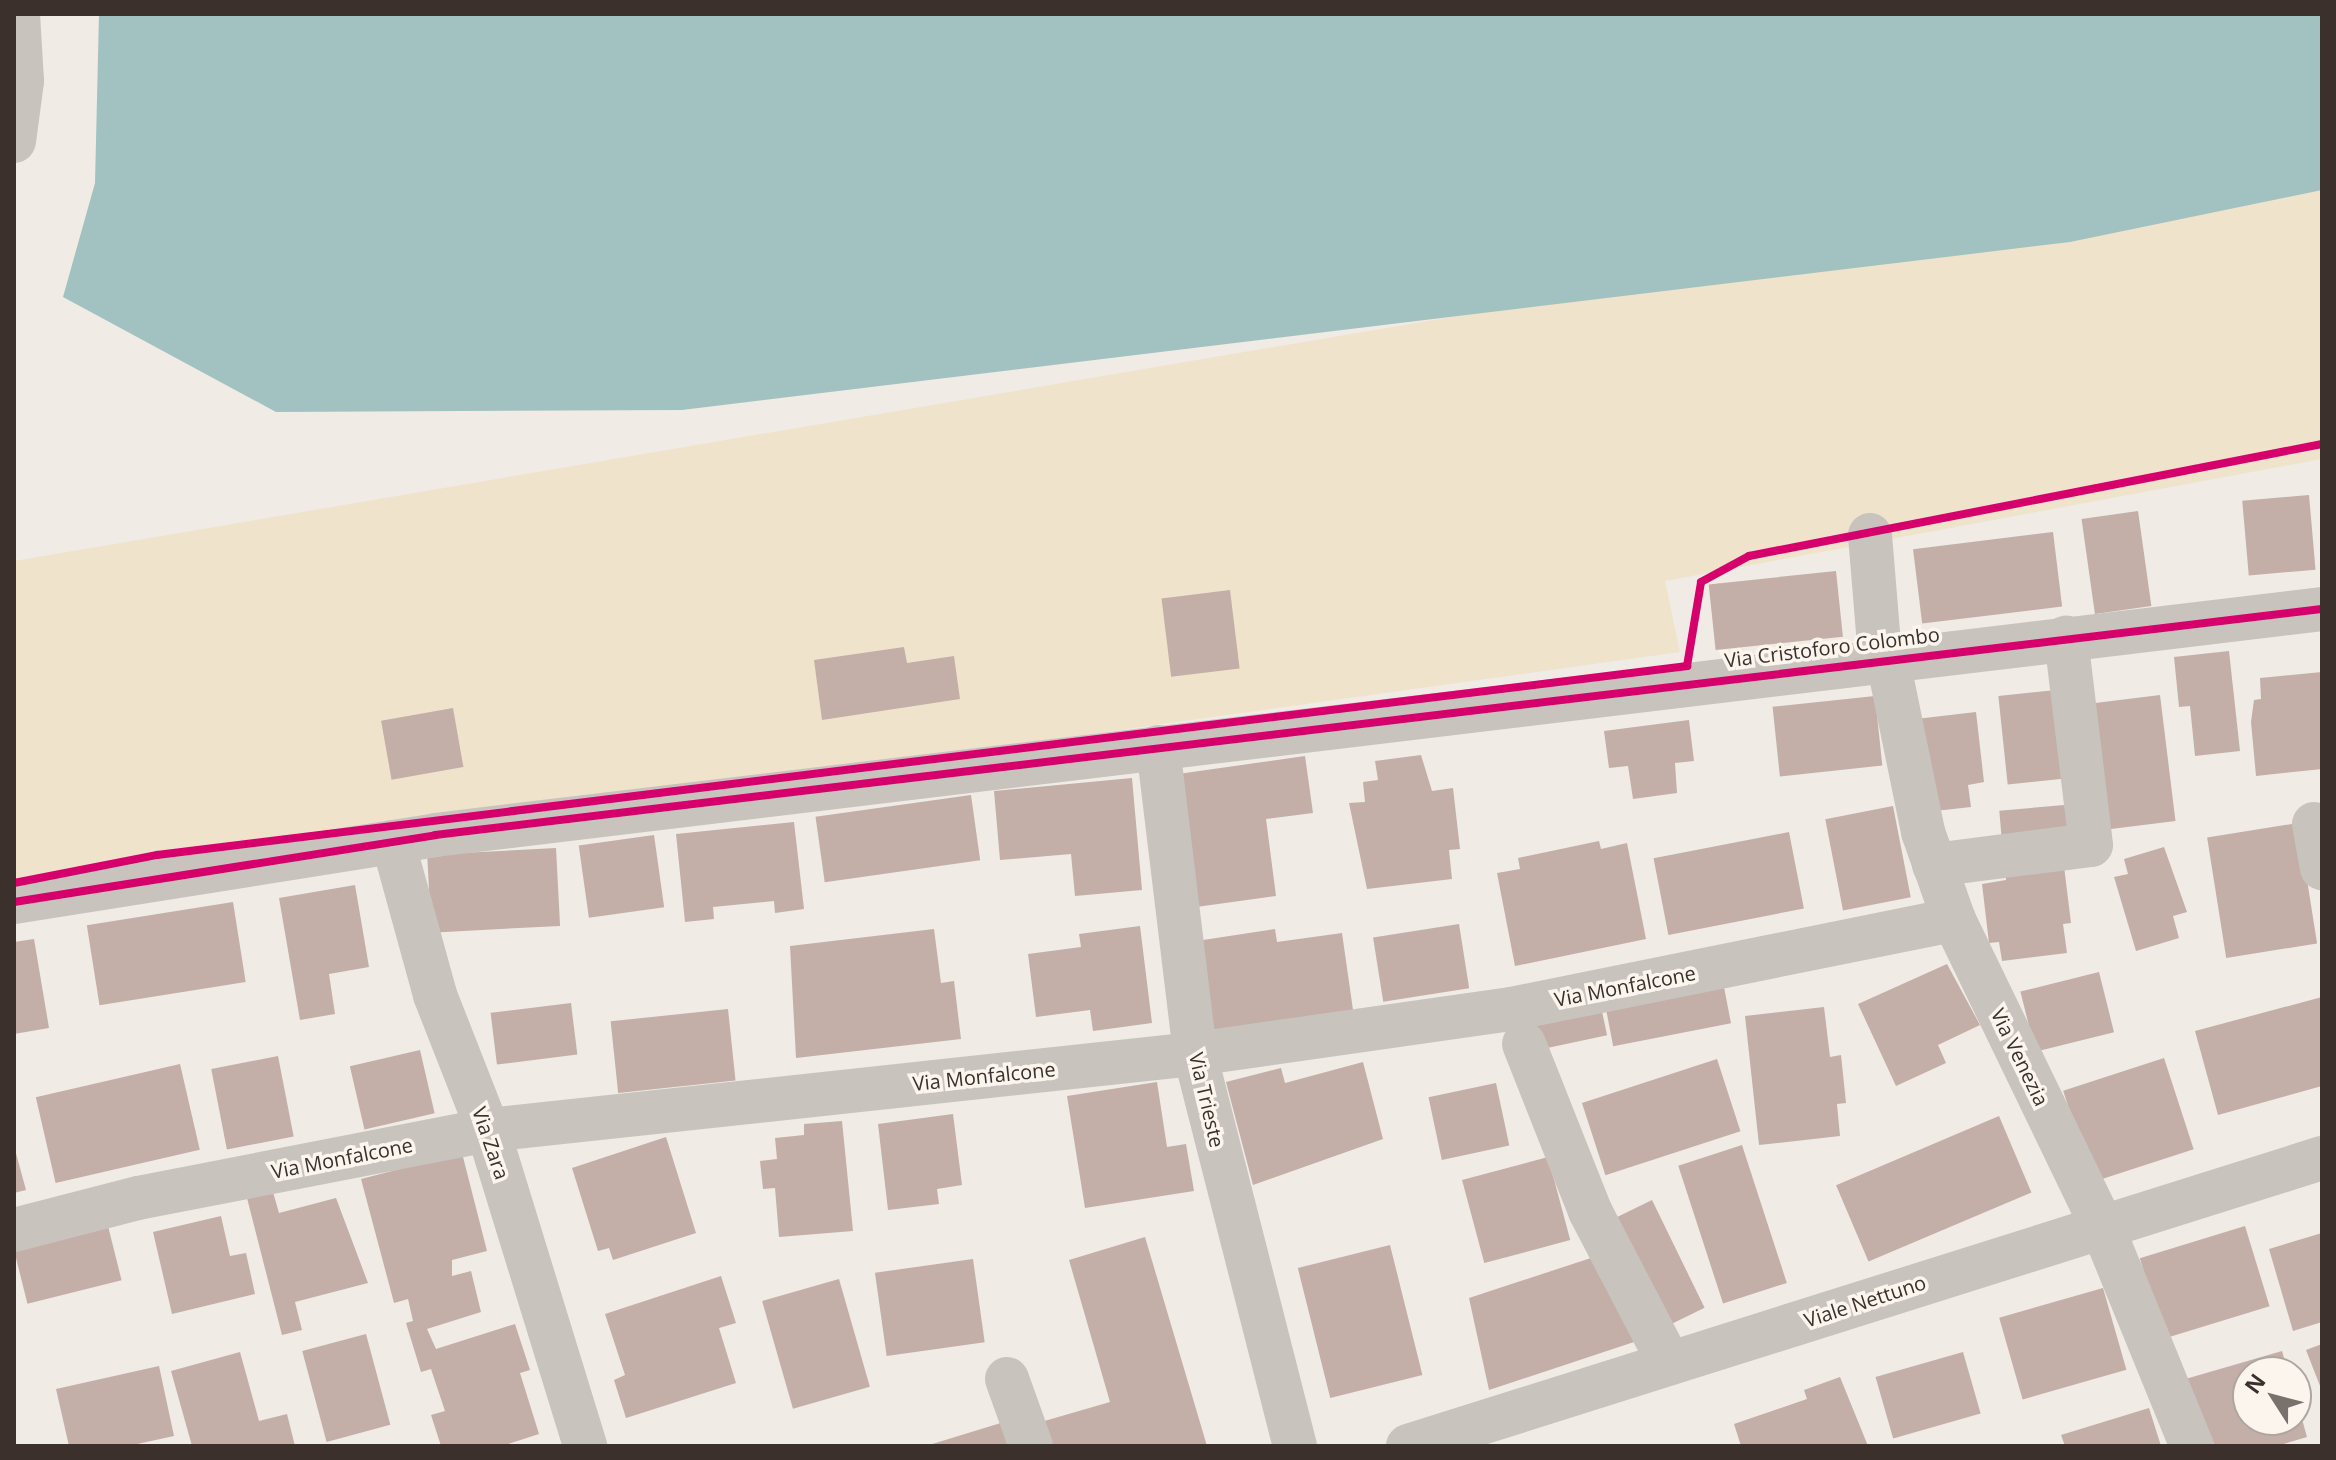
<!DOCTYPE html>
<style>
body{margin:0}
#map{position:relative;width:2336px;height:1460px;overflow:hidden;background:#f0ebe5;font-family:"Open Sans",sans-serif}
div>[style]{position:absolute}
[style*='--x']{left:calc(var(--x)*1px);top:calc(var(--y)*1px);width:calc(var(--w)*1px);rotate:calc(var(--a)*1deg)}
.sand>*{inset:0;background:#efe3cc}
.water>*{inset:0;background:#a1c2c1}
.building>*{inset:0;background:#c3afa7;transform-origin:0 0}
.minor>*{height:44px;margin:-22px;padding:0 22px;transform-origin:22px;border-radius:22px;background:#c9c3be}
.cycleway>*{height:8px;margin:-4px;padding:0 4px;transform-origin:4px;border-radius:4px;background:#d6006c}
span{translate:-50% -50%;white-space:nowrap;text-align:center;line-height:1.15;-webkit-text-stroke:7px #fbf5ee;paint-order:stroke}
.street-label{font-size:20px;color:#3b302b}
.frame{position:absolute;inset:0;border:16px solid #3b302b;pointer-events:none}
.north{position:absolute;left:2232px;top:1356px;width:80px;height:80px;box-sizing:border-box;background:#fbf5ee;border:2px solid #aea6a0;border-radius:50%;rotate:306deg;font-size:22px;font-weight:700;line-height:32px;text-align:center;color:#3b302b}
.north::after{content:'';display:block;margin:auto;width:28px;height:36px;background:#7a716c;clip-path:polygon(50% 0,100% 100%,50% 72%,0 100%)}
</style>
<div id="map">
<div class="sand">
<i style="clip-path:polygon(2322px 169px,2322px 459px,1665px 581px,1680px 652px,14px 884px,14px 561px)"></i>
</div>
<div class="water">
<i style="clip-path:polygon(99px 14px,2322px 14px,2322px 190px,2070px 242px,682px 410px,276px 412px,63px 297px,95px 183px)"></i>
</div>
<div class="building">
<i style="left:2309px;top:495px;width:75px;height:67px;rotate:85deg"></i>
<i style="left:2138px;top:511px;width:96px;height:57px;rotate:82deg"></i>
<i style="left:2053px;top:532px;width:75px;height:141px;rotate:83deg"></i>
<i style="left:1836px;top:571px;width:66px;height:128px;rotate:84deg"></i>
<i style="left:1230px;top:590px;width:79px;height:69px;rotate:83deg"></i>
<i style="clip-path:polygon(904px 647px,907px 663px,954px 656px,960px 699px,822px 720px,814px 660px)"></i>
<i style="clip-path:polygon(2229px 651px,2240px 751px,2195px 756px,2190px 706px,2179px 707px,2174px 657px)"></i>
<i style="clip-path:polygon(2322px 672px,2322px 769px,2256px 776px,2251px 722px,2254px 700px,2261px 699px,2260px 678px)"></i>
<i style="left:2065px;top:689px;width:89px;height:67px;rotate:84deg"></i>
<i style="left:2160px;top:695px;width:127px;height:73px;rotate:83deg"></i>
<i style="left:1875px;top:696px;width:70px;height:103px;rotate:84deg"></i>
<i style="left:453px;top:708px;width:60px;height:73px;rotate:80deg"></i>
<i style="clip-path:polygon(1976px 712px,1984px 782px,1968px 785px,1971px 807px,1926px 812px,1916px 719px)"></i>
<i style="clip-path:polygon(1689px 720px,1694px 761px,1675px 763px,1677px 793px,1633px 799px,1628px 766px,1609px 768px,1604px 731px)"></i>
<i style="clip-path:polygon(1421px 755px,1432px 791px,1453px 788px,1460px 849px,1449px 850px,1452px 879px,1367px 889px,1349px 803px,1365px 802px,1363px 782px,1378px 780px,1375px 761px)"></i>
<i style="clip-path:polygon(1305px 756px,1313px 813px,1266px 819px,1276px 896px,1189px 908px,1171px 775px)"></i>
<i style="clip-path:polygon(1132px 778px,1142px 890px,1075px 896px,1071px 854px,1000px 860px,994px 791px)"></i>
<i style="left:971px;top:795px;width:66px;height:157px;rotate:82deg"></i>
<i style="left:2076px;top:804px;width:35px;height:77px;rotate:85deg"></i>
<i style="left:1893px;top:806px;width:93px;height:69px;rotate:79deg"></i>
<i style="clip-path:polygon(794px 822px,804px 909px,775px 913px,774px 901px,713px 907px,714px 919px,685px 922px,676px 834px)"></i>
<i style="left:2298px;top:823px;width:122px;height:92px;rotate:81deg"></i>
<i style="left:1789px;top:832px;width:78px;height:138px;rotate:79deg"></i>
<i style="left:654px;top:835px;width:73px;height:76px;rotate:82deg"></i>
<i style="clip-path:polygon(1599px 841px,1601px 849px,1627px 843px,1646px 939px,1515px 966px,1497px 873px,1520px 869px,1518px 858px)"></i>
<i style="clip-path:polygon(2164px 847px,2187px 912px,2173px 916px,2179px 938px,2136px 951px,2114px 877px,2128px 874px,2124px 859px)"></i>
<i style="left:556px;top:848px;width:78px;height:129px;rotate:87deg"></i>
<i style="clip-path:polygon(2063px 858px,2071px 923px,2063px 924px,2067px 953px,2002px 961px,1999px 942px,1989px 943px,1982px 884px,2006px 880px,2005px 865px)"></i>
<i style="clip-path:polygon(355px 885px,369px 967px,329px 974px,335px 1014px,300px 1020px,279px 898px)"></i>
<i style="left:233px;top:902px;width:81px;height:148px;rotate:81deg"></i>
<i style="left:1459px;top:924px;width:65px;height:87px;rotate:81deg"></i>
<i style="clip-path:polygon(1140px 926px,1152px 1023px,1093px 1031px,1090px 1010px,1036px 1017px,1028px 954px,1081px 947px,1079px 934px)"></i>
<i style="clip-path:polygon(934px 929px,941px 983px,954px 981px,961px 1039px,796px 1058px,790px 946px)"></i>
<i style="clip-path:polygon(1275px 929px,1277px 942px,1342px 933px,1353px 1010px,1202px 1032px,1190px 942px)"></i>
<i style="clip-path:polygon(34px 939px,49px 1028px,14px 1034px,14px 942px)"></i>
<i style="clip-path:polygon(1947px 964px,1980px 1025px,1938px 1045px,1946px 1063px,1896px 1086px,1858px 1004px)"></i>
<i style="left:2099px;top:972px;width:62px;height:81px;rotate:76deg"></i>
<i style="left:1723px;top:982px;width:42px;height:120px;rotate:79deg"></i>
<i style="clip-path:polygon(2322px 997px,2322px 1086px,2218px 1115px,2195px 1031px)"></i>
<i style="left:1600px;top:1002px;width:34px;height:72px;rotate:78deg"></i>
<i style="left:571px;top:1003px;width:52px;height:81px;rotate:83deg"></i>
<i style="clip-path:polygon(1824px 1007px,1830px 1057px,1841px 1055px,1846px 1103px,1837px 1104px,1840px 1136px,1759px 1145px,1745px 1016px)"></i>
<i style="left:728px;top:1009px;width:72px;height:118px;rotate:84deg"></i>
<i style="left:420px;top:1050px;width:65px;height:72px;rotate:77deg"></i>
<i style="left:278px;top:1056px;width:82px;height:68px;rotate:79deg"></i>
<i style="left:2164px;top:1058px;width:96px;height:106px;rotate:72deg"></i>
<i style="left:1717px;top:1059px;width:76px;height:142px;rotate:72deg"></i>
<i style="clip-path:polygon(1363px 1062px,1383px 1139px,1253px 1185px,1226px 1082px,1281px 1068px,1285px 1083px)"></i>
<i style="left:180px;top:1064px;width:88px;height:148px;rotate:77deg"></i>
<i style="clip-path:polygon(1157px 1082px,1167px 1147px,1186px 1144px,1194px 1191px,1085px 1208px,1067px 1096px)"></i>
<i style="left:1496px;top:1083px;width:64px;height:69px;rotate:78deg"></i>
<i style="clip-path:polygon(953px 1114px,962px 1185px,937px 1189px,939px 1204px,888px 1210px,878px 1124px)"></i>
<i style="left:1999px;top:1116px;width:83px;height:177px;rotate:67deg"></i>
<i style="clip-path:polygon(842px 1121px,853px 1231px,779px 1237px,775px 1188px,763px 1189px,760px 1161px,777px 1159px,775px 1138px,804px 1135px,804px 1124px)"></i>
<i style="clip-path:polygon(666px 1137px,696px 1233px,613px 1260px,609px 1248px,598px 1251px,572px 1168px)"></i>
<i style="left:1742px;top:1145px;width:145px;height:67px;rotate:72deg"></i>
<i style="clip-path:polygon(14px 1146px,26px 1190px,14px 1193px)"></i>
<i style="clip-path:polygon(462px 1153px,487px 1251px,452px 1260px,452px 1276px,471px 1271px,481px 1312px,427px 1329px,436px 1349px,515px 1324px,530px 1370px,520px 1373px,539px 1434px,502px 1446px,441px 1446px,431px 1415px,445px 1411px,431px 1369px,421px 1372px,406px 1323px,413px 1321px,408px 1299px,394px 1303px,361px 1179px)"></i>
<i style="left:1548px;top:1157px;width:86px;height:89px;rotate:75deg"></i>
<i style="clip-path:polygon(273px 1192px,279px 1213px,336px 1198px,368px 1283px,295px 1302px,302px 1330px,282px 1335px,247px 1198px)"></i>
<i style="left:1652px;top:1200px;width:120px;height:41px;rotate:64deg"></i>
<i style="clip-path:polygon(221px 1216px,230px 1256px,246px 1253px,255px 1294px,172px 1314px,153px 1232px)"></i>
<i style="left:108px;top:1226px;width:56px;height:97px;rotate:76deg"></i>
<i style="left:2245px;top:1226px;width:84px;height:110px;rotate:73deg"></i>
<i style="clip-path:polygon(2322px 1233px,2322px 1322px,2293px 1331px,2269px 1249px)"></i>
<i style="clip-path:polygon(1145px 1237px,1207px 1446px,1049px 1446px,1041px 1422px,1110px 1402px,1069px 1260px)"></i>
<i style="left:1390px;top:1245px;width:134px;height:95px;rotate:76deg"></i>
<i style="clip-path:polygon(1594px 1257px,1637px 1341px,1489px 1390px,1469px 1298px)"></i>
<i style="left:973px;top:1259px;width:84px;height:99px;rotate:82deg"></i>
<i style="clip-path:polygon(721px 1276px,736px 1323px,719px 1328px,736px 1383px,626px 1418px,614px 1380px,625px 1375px,605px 1314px)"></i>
<i style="left:839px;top:1279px;width:112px;height:80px;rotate:74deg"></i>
<i style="left:2103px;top:1288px;width:85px;height:108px;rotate:74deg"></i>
<i style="left:366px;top:1334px;width:94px;height:66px;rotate:75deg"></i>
<i style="clip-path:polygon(2322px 1344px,2322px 1391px,2306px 1350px)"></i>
<i style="clip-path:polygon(2282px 1351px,2288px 1372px,2248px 1372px,2248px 1420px,2296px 1420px,2297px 1401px,2307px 1437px,2277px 1446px,2215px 1446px,2182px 1380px)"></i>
<i style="clip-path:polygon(240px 1352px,259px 1421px,287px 1414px,295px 1446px,192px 1446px,171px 1371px)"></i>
<i style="left:1963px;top:1352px;width:64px;height:91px;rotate:74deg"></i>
<i style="clip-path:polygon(159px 1366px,174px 1436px,128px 1446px,69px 1446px,56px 1389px)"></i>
<i style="clip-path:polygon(1840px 1377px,1868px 1446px,1741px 1446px,1734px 1424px,1807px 1399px,1804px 1390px)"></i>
<i style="clip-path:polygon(2149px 1408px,2161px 1446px,2065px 1446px,2061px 1435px)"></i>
<i style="clip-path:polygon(1004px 1422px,1012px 1446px,929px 1446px,929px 1445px)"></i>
</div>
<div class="minor">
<i style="--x:14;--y:141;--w:61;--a:-82.4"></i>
<i style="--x:22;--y:81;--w:67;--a:-93.4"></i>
<i style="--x:1870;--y:535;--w:122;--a:85.3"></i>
<i style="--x:1887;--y:656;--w:180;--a:78.4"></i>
<i style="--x:1923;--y:832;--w:93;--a:70.6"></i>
<i style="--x:1954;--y:920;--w:340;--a:64.2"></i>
<i style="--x:2102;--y:1226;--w:238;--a:67.8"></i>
<i style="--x:1158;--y:747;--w:309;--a:83.1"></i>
<i style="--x:1195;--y:1054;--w:405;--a:75.7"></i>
<i style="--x:2314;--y:824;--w:45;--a:79.7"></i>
<i style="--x:393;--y:842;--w:159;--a:74.6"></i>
<i style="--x:435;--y:995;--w:145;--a:68.6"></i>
<i style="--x:488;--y:1130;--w:331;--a:72.9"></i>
<i style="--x:1934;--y:865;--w:158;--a:-7.3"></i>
<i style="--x:2091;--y:845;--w:209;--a:-96.9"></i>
<i style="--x:14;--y:902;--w:426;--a:-9"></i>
<i style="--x:435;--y:835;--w:1900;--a:-6.83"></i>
<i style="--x:1524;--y:1044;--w:180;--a:68.4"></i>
<i style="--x:1590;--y:1211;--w:171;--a:62.5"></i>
<i style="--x:14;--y:1230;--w:128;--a:-14.5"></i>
<i style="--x:138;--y:1198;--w:357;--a:-11"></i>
<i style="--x:488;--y:1130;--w:711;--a:-6.14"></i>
<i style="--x:1195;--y:1054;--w:319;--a:-8.1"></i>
<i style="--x:1511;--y:1009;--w:452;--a:-11.4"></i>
<i style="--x:1007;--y:1379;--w:71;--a:70.3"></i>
<i style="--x:1408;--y:1446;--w:958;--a:-17.49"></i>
</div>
<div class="cycleway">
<i style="--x:14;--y:883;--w:146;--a:-11.1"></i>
<i style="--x:157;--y:855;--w:1542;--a:-7.04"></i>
<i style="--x:1687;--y:666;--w:85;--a:-80.5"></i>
<i style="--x:1701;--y:582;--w:55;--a:-28.4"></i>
<i style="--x:1749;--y:556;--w:584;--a:-11.06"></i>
<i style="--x:14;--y:902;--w:426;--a:-9"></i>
<i style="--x:435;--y:835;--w:1900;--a:-6.83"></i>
</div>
<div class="street-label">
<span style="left:1832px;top:647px;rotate:-7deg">Via Cristoforo Colombo</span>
<span style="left:1625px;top:986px;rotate:-11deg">Via Monfalcone</span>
<span style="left:2020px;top:1057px;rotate:64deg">Via Venezia</span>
<span style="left:984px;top:1076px;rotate:-6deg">Via Monfalcone</span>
<span style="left:1207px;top:1100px;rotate:77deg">Via Trieste</span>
<span style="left:491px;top:1143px;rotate:71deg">Via Zara</span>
<span style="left:342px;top:1158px;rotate:-11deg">Via Monfalcone</span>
<span style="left:1865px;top:1301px;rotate:-18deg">Viale Nettuno</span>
</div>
<div class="frame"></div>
<div class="north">N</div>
</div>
